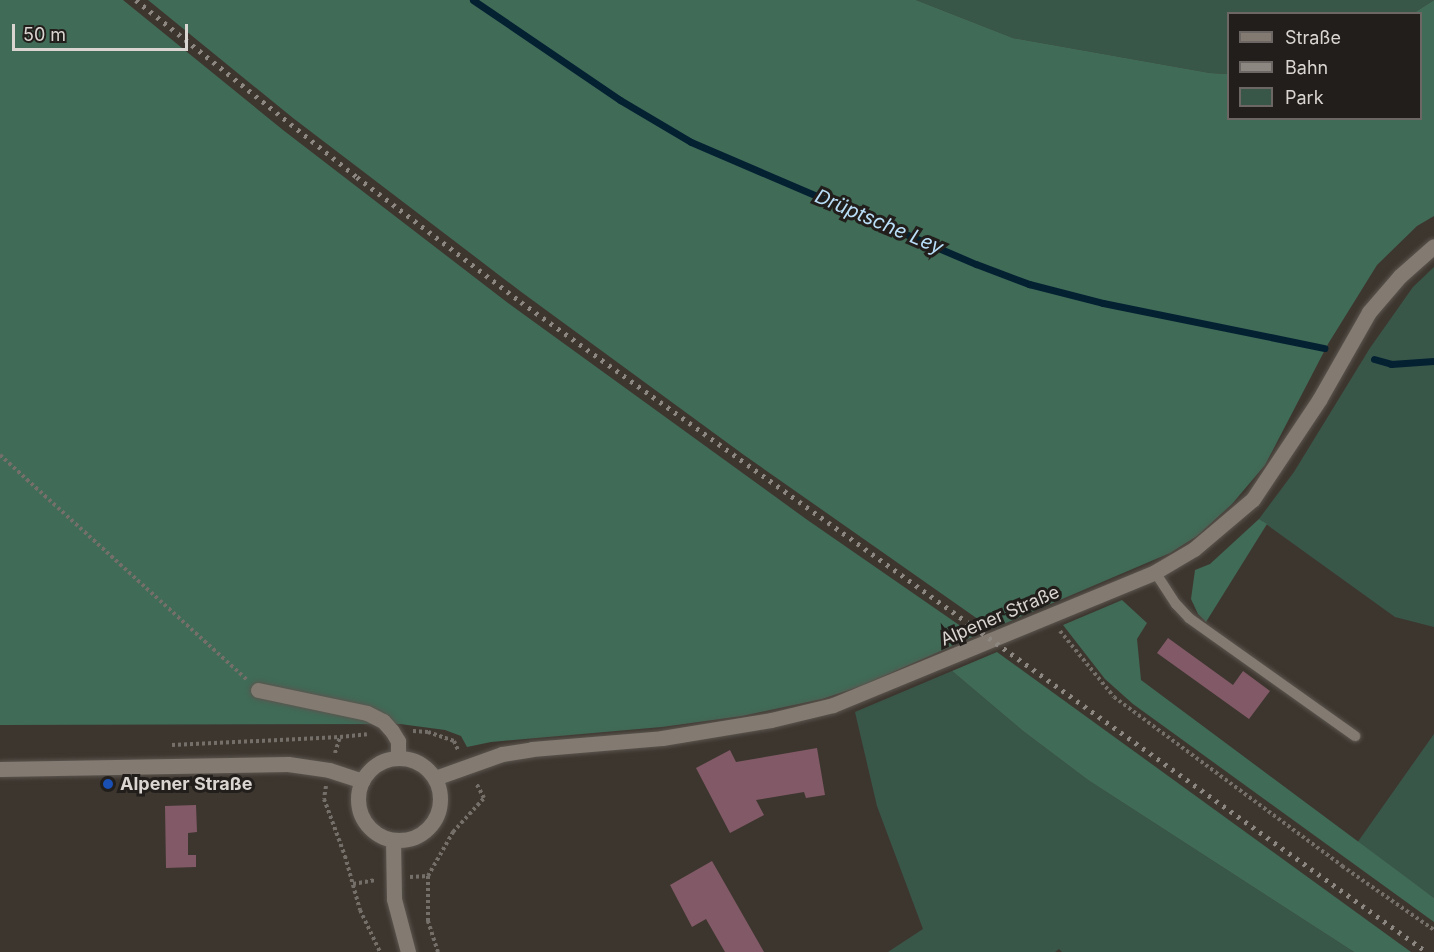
<!DOCTYPE html>
<meta charset="utf-8">
<style>
body{margin:0}
#map{position:relative;width:1434px;height:952px;overflow:hidden;background:#3d362f;font-family:Inter,sans-serif}
div>[style]{position:absolute}
[style*='--x']{left:calc(var(--x)*1px);top:calc(var(--y)*1px);width:calc(var(--w)*1px);rotate:calc(var(--a)*1deg)}
.green>*{inset:0;background:#395749}
.forest>*{inset:0;background:#406b57}
.stream>*{height:7px;margin:-3.5px;padding:0 3.5px;transform-origin:3.5px;border-radius:3.5px;background:#042132}
.building>*{inset:0;background:#825967}
.path>*{height:4px;margin-top:-2px;transform-origin:0;background:repeating-linear-gradient(90deg,#756f69 0 3px,transparent 0 6px)}
.roads{filter:drop-shadow(0 0 2px #5b554f) drop-shadow(0 0 2px #5b554f)}
.service>*{height:10px;margin:-5px;padding:0 5px;transform-origin:5px;border-radius:5px;background:#837b72}
.minor>*{height:15px;margin:-7.5px;padding:0 7.5px;transform-origin:7.5px;border-radius:7.5px;background:#837b72}
.tertiary>*{height:15px;margin:-7.5px;padding:0 7.5px;transform-origin:7.5px;border-radius:7.5px;background:#837b72}
.tertiary>.ring{margin:-7.5px;padding:0;box-sizing:content-box;background:none;border:15px solid #837b72;border-radius:50%}
.rail>*{height:4.5px;margin-top:-2.25px;transform-origin:0;background:repeating-linear-gradient(90deg,#8d8781 0 3px,transparent 0 9px)}
.dots>*{width:16px;height:16px;translate:-50% -50%;box-sizing:border-box;border:3px solid #221e1b;border-radius:50%}
span{translate:-50% -50%;white-space:nowrap;text-align:center;line-height:1.15;-webkit-text-stroke:6px #221e1b;paint-order:stroke}
.street-label{font-size:18px;color:#dad5d1}
.poi-label{font-size:18px;color:#dad5d1;font-weight:700}
.left{translate:0 -50%;text-align:left}
.water-label{font-size:20px;color:#b9def8;font-style:italic}
.legend{position:absolute;left:1227px;top:12px;width:195px;height:108px;box-sizing:border-box;background:#221e1b;border:2px solid #6c6764;margin:0;padding:8px 10px;list-style:none;font-size:18px;color:#dad5d1}
.legend li{display:flex;align-items:center;gap:12px;height:30px}
.legend b{width:30px;border:2px solid #6c6764}
.scale{position:absolute;left:12px;top:24px;width:176px;height:27px;box-sizing:border-box;border:3px solid #dad5d1;border-top:0;padding-left:8px;font-size:18px;line-height:21px;white-space:nowrap;color:#dad5d1;-webkit-text-stroke:4px #221e1b;paint-order:stroke}
</style>
<div id="map">
<div class="green">
<i style="clip-path:polygon(916px 0,1434px 0,1414px 13px,1228px 14px,1228px 74px,1210px 73px,1013px 38px)"></i>
<i style="clip-path:polygon(1434px 267px,1434px 627px,1395px 617px,1259px 519px,1294px 472px,1370px 348px,1413px 287px)"></i>
<i style="clip-path:polygon(952px 671px,1023px 731px,1088px 780px,1354px 952px,1062px 952px,1059px 949px,1055px 952px,888px 952px,923px 929px,877px 806px,855px 712px)"></i>
<i style="clip-path:polygon(1434px 734px,1434px 898px,1357px 843px)"></i>
</div>
<div class="forest">
<i style="clip-path:polygon(0 0,123px 0,283px 130px,508px 303px,806px 519px,975px 636px,861px 686px,822px 699px,742px 716px,662px 727px,491px 742px,467px 747px,461px 736px,445px 730px,400px 724px,0 725px)"></i>
<i style="clip-path:polygon(148px 0,916px 0,1013px 38px,1210px 73px,1228px 74px,1228px 118px,1420px 118px,1420px 14px,1414px 13px,1434px 0,1434px 216px,1417px 226px,1377px 265px,1328px 344px,1265px 465px,1232px 504px,1197px 536px,1170px 553px,992px 629px,744px 455px,520px 291px,293px 118px)"></i>
<i style="clip-path:polygon(1259px 519px,1267px 524px,1206px 622px,1198px 614px,1191px 599px,1195px 570px,1210px 564px)"></i>
<i style="clip-path:polygon(1122px 600px,1147px 623px,1137px 639px,1141px 680px,1434px 898px,1434px 922px,1133px 704px,1105px 679px,1063px 625px)"></i>
<i style="clip-path:polygon(997px 652px,1142px 757px,1411px 952px,1354px 952px,1088px 780px,1023px 731px,952px 671px)"></i>
</div>
<div class="stream">
<i style="--x:473;--y:0;--w:178;--a:34.2"></i>
<i style="--x:620;--y:100;--w:82;--a:30.6"></i>
<i style="--x:691;--y:142;--w:310;--a:23.2"></i>
<i style="--x:976;--y:264;--w:57;--a:20.7"></i>
<i style="--x:1029;--y:284;--w:76;--a:14.4"></i>
<i style="--x:1103;--y:303;--w:226;--a:11.5"></i>
<i style="--x:1374;--y:359;--w:18;--a:16"></i>
<i style="--x:1391;--y:364;--w:43;--a:-4"></i>
</div>
<div class="building">
<i style="clip-path:polygon(1168px 638px,1233px 685px,1243px 671px,1270px 691px,1249px 719px,1157px 653px)"></i>
<i style="clip-path:polygon(817px 748px,825px 795px,806px 798px,804px 792px,756px 800px,764px 815px,730px 833px,696px 768px,730px 750px,736px 762px)"></i>
<i style="clip-path:polygon(196px 805px,197px 832px,188px 833px,188px 855px,196px 855px,196px 867px,166px 868px,165px 806px)"></i>
<i style="clip-path:polygon(712px 861px,764px 952px,725px 952px,706px 919px,692px 927px,670px 885px)"></i>
</div>
<div class="path">
<i style="--x:0;--y:455;--w:333;--a:42.3"></i>
<i style="--x:1060;--y:631;--w:85;--a:50.7"></i>
<i style="--x:1114;--y:697;--w:284;--a:36.5"></i>
<i style="--x:1342;--y:866;--w:112;--a:34.8"></i>
<i style="--x:413;--y:731;--w:15;--a:4"></i>
<i style="--x:428;--y:732;--w:28;--a:19"></i>
<i style="--x:454;--y:741;--w:10;--a:66"></i>
<i style="--x:172;--y:745;--w:168;--a:-2.7"></i>
<i style="--x:335;--y:753;--w:17;--a:-73"></i>
<i style="--x:340;--y:737;--w:27;--a:-6"></i>
<i style="--x:326;--y:786;--w:13;--a:99"></i>
<i style="--x:324;--y:799;--w:61;--a:69.8"></i>
<i style="--x:345;--y:856;--w:56;--a:74.5"></i>
<i style="--x:360;--y:910;--w:47;--a:64.5"></i>
<i style="--x:410;--y:877;--w:18;--a:-3"></i>
<i style="--x:353;--y:884;--w:23;--a:-10"></i>
<i style="--x:438;--y:952;--w:33;--a:-108"></i>
<i style="--x:428;--y:921;--w:45;--a:-90"></i>
<i style="--x:428;--y:876;--w:51;--a:-60.4"></i>
<i style="--x:453;--y:832;--w:46;--a:-47.6"></i>
<i style="--x:484;--y:798;--w:17;--a:-118"></i>
</div>
<div class="roads">
<div class="service">
<i style="--x:1155;--y:572;--w:38;--a:57"></i>
<i style="--x:1176;--y:604;--w:19;--a:47"></i>
<i style="--x:1189;--y:618;--w:204;--a:35.4"></i>
</div>
<div class="minor">
<i style="--x:258;--y:690;--w:111;--a:11.9"></i>
<i style="--x:367;--y:713;--w:18;--a:27"></i>
<i style="--x:383;--y:721;--w:13;--a:48"></i>
<i style="--x:392;--y:731;--w:12;--a:59"></i>
<i style="--x:398;--y:741;--w:16;--a:90"></i>
</div>
<div class="tertiary">
<i class="ring" style="left:358px;top:758px;width:67px;height:67px"></i>
<i style="--x:0;--y:769;--w:288;--a:-1"></i>
<i style="--x:288;--y:764;--w:41;--a:8.3"></i>
<i style="--x:329;--y:770;--w:35;--a:18"></i>
<i style="--x:435;--y:778;--w:71;--a:-19.7"></i>
<i style="--x:502;--y:754;--w:30;--a:-9"></i>
<i style="--x:532;--y:749;--w:130;--a:-4.8"></i>
<i style="--x:662;--y:738;--w:110;--a:-9.4"></i>
<i style="--x:771;--y:720;--w:64;--a:-13.6"></i>
<i style="--x:833;--y:705;--w:348;--a:-22.4"></i>
<i style="--x:1155;--y:572;--w:45;--a:-30.5"></i>
<i style="--x:1194;--y:549;--w:77;--a:-40.3"></i>
<i style="--x:1253;--y:499;--w:119;--a:-56.3"></i>
<i style="--x:1319;--y:400;--w:101;--a:-60.4"></i>
<i style="--x:1369;--y:312;--w:48;--a:-49.3"></i>
<i style="--x:1400;--y:276;--w:45;--a:-41.4"></i>
<i style="--x:393;--y:840;--w:59;--a:89"></i>
<i style="--x:394;--y:899;--w:55;--a:75.2"></i>
</div>
</div>
<div class="rail">
<i style="--x:136;--y:0;--w:283;--a:38.7"></i>
<i style="--x:357;--y:177;--w:206;--a:37.3"></i>
<i style="--x:521;--y:302;--w:1115;--a:35.66"></i>
</div>
<div class="dots">
<i style="left:108px;top:784px;background:#1a4fb4"></i>
</div>
<div class="street-label">
<span style="left:1000px;top:616px;rotate:-23deg">Alpener Straße</span>
</div>
<div class="poi-label">
<span class="left" style="left:120px;top:784px">Alpener Straße</span>
</div>
<div class="water-label">
<span style="left:879px;top:222px;rotate:23deg">Drüptsche Ley</span>
</div>
<ul class="legend">
<li><b style="height:8px;background:#837b72"></b>Straße</li>
<li><b style="height:8px;background:#8d8781"></b>Bahn</li>
<li><b style="height:16px;background:#395749"></b>Park</li>
</ul>
<div class="scale">50 m</div>
</div>
